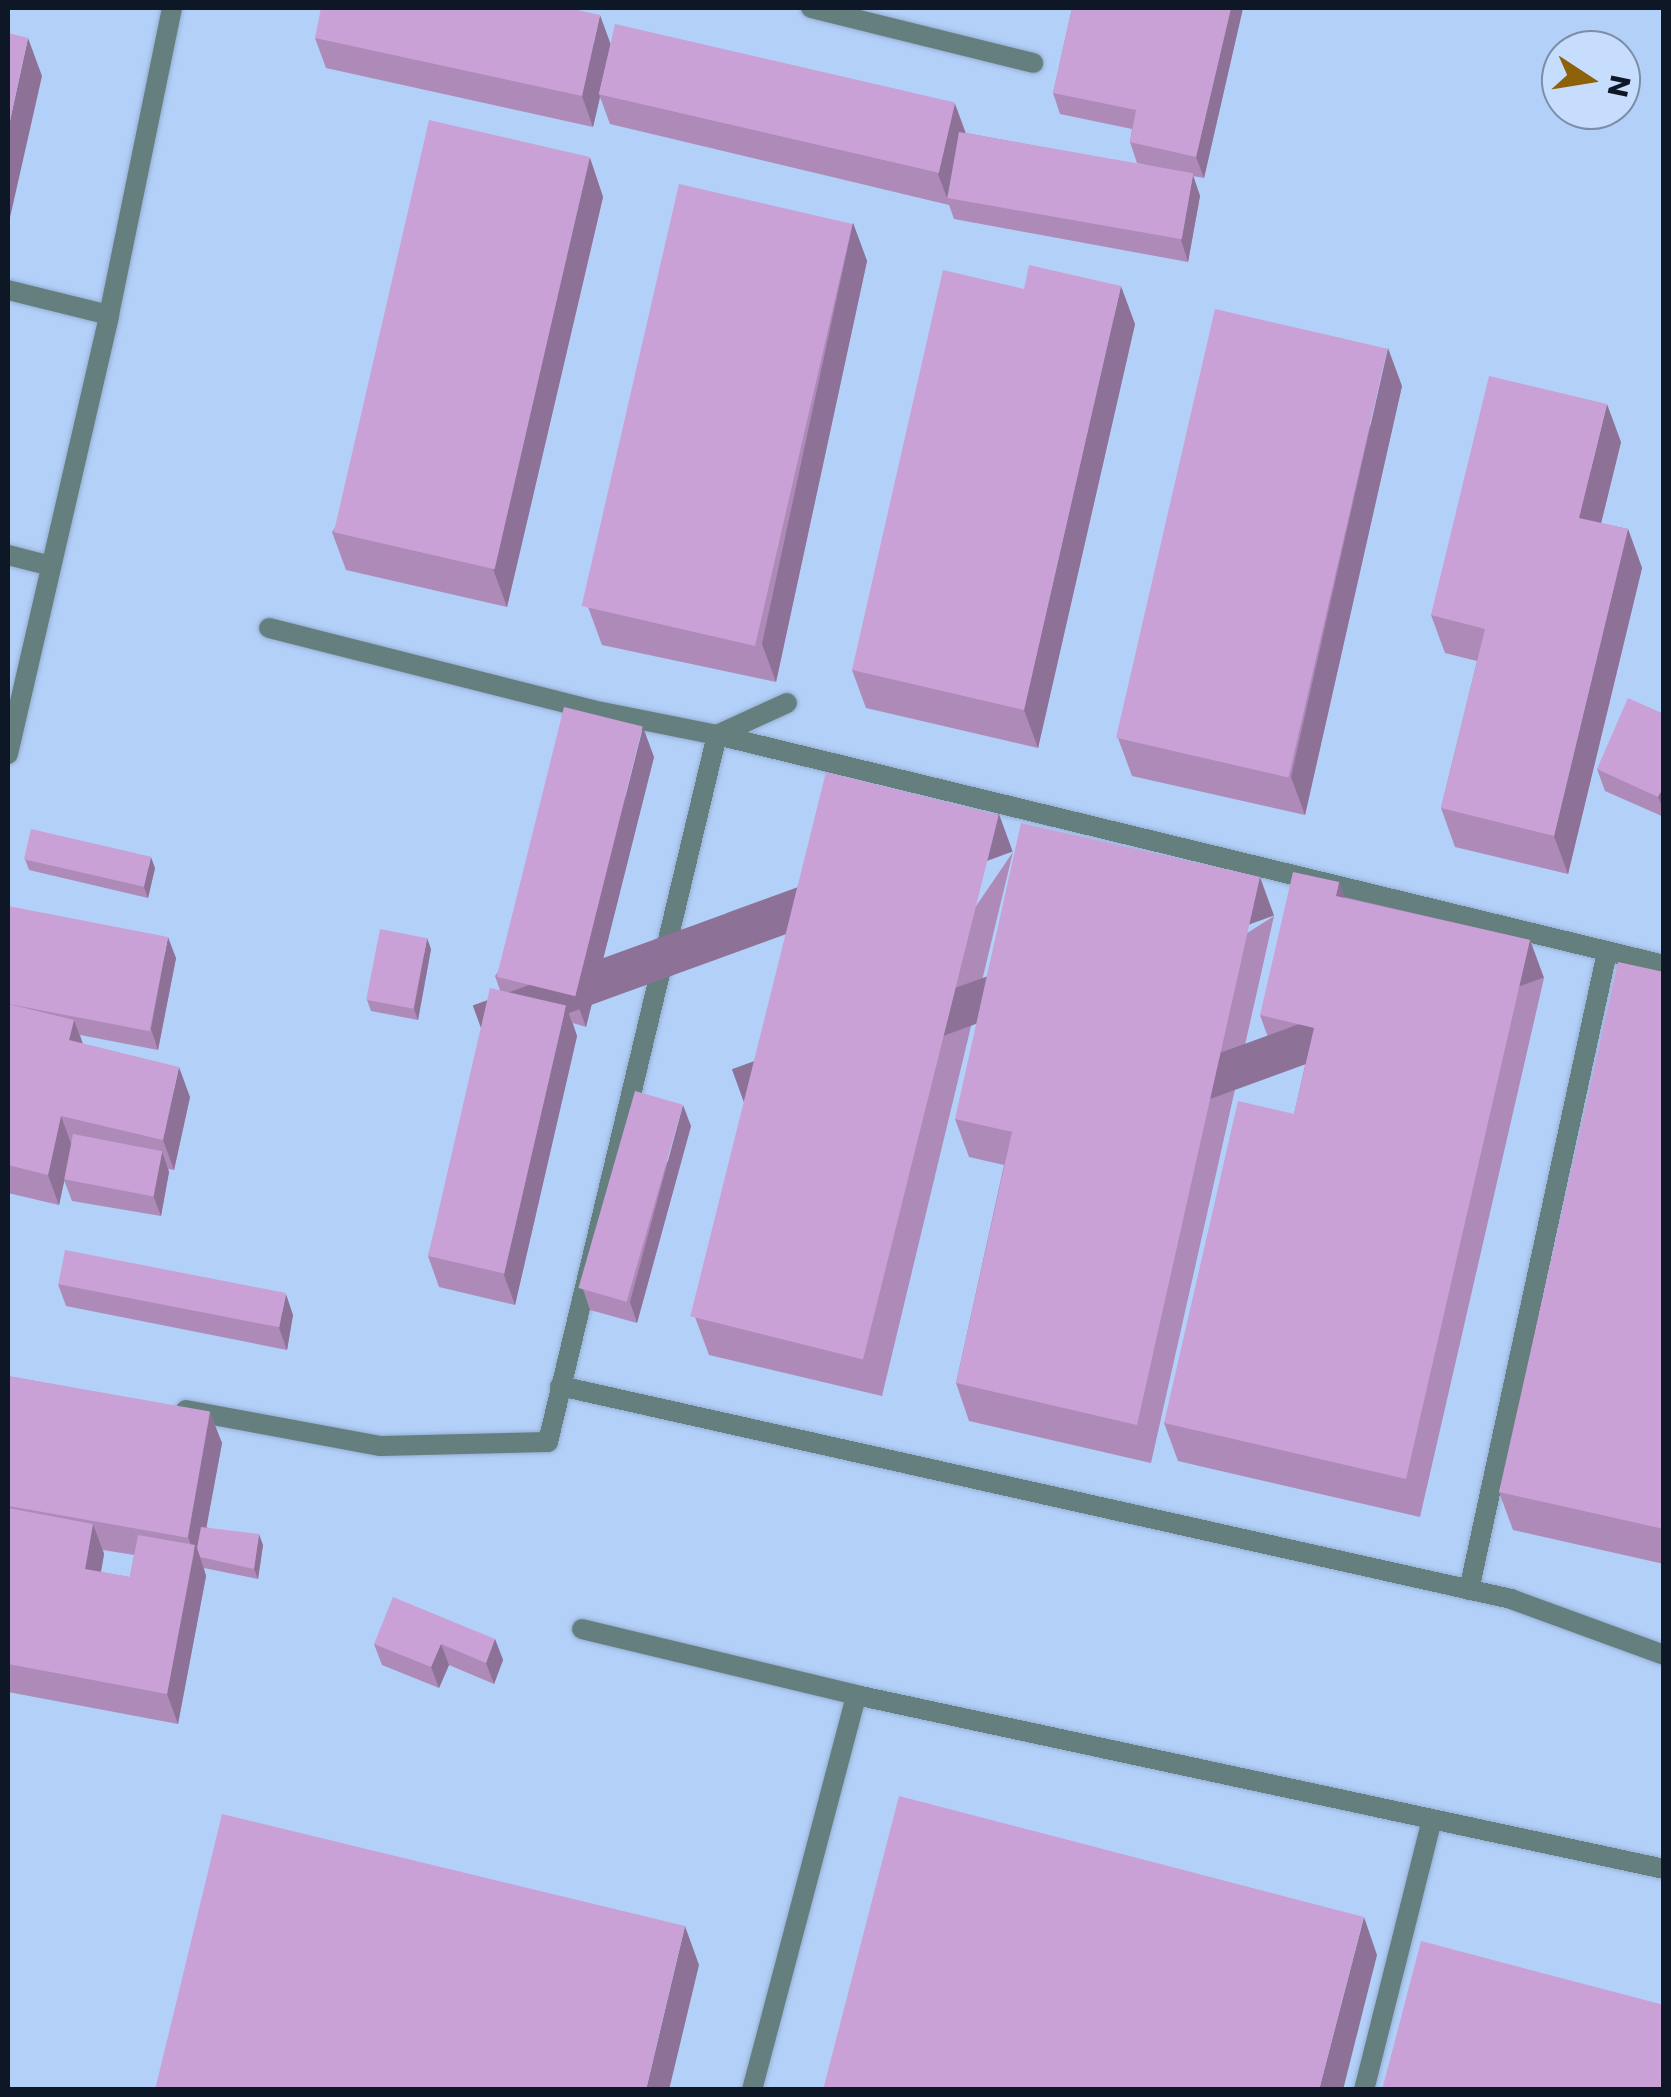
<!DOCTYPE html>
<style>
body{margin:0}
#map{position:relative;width:1671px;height:2097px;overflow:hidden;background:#b3d0f9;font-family:Poppins,sans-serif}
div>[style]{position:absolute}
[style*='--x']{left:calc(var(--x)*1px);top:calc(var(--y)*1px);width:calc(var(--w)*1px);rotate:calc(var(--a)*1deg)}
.roads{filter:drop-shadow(0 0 2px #95afd3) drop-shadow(0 0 2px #95afd3)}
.service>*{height:20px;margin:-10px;padding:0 10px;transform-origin:10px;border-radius:10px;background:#657f7f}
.wall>*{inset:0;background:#ad8ab8}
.shaded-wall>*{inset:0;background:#8d7196;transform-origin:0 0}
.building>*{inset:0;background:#c9a1d6;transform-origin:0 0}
span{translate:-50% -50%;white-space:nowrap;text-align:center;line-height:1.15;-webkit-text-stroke:9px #c6ddfe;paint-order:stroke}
.frame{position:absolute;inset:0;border:10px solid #0d1725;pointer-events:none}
.north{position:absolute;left:1541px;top:30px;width:100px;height:100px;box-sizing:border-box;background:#c6ddfe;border:2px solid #7c8ea7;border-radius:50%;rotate:102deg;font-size:28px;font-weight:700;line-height:40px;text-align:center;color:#0d1725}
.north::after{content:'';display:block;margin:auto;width:35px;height:45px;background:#8e6208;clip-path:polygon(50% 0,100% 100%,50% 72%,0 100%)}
</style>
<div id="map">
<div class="roads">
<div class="service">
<i style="--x:811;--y:8;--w:229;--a:13.9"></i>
<i style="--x:8;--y:290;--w:104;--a:13.9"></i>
<i style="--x:8;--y:555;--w:44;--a:14.3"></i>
<i style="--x:269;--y:628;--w:333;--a:14.2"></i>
<i style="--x:592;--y:710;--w:127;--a:11.3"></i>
<i style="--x:717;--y:735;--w:975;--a:13.65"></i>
<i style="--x:8;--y:754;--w:450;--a:-77"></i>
<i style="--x:109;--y:315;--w:313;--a:-78.4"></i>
<i style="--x:560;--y:1386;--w:975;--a:12.62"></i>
<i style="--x:1511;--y:1599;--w:163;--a:20.1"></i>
<i style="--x:186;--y:1410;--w:198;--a:10.5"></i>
<i style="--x:381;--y:1446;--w:167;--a:-1.4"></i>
<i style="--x:548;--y:1442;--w:727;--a:-76.56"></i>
<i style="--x:717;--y:735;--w:77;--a:-24.6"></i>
<i style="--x:1469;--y:1590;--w:653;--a:-77.79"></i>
<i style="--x:582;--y:1629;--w:282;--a:13.5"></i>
<i style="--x:856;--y:1695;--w:827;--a:12.15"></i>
<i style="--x:752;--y:2090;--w:408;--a:-75.2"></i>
<i style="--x:1364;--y:2090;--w:279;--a:-75.9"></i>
</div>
</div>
<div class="wall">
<i style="clip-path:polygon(1072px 8px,1243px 8px,1204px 178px,1193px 176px,1200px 196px,1188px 262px,954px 219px,949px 205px,610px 124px,600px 97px,593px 127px,326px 68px,315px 38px,611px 44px,955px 104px,966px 133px,1172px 171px,1137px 163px,1130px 142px,1132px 129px,1060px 114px,1053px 93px)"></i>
<i style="clip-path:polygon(590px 158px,603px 197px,507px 607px,346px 570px,332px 532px)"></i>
<i style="clip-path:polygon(853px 223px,867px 261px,776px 682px,602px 645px,588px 607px)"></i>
<i style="clip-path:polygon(1024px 289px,1135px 324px,1038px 748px,866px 708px,852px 670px)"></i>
<i style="clip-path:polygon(1402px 386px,1305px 815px,1132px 776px,1118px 738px)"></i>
<i style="clip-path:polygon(1621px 442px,1601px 523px,1628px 529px,1642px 568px,1568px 874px,1455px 847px,1441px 808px,1477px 661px,1445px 653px,1431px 615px)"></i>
<i style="clip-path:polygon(1664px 714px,1664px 817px,1605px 791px,1597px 769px)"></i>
<i style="clip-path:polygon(654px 757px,586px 1027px,573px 1023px,577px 1036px,515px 1305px,439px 1287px,428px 1256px,500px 990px,495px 976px)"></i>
<i style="clip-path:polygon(1013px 852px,882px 1396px,709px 1355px,695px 1317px)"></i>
<i style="clip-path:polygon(25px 859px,155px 868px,148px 898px,29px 870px)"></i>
<i style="clip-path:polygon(1339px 882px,1344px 897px,1530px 940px,1544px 978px,1420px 1517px,1178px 1461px,1164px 1423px,1294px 1114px,1306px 1061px,1274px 1054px,1260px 1015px)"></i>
<i style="clip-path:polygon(8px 906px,176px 958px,158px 1050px,80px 1035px,83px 1044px,190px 1097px,174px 1170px,168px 1169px,169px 1172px,161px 1216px,72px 1201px,64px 1180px,59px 1205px,8px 1193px)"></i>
<i style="clip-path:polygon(1274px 916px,1151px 1463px,969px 1421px,956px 1383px,1004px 1165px,969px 1157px,955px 1119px)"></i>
<i style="clip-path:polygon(431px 949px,418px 1020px,371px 1011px,367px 1000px)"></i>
<i style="clip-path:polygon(1664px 972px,1664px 1564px,1513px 1530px,1499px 1492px)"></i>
<i style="clip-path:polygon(691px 1126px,637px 1323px,590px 1310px,583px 1289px)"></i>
<i style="clip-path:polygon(58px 1284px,293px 1315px,287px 1350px,66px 1306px)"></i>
<i style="clip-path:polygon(evenodd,8px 1376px,210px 1413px,222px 1443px,206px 1527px,263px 1545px,258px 1579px,204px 1568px,206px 1576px,178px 1724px,8px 1692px,8px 1376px,103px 1550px,134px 1555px,130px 1577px,101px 1572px,104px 1554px,103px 1550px)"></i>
<i style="clip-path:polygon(495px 1639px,503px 1660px,494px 1684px,449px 1665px,439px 1688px,382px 1665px,374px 1644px)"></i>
</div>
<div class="shaded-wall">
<i style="clip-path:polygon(1231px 8px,1243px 8px,1204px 178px,1196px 157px)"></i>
<i style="clip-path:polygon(600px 15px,611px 45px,599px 94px,600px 97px,593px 127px,582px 96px)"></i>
<i style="clip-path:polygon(28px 38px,42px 76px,9px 222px,8px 218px,8px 130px)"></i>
<i style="clip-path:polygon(955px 104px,966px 135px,947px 198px,938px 174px)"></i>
<i style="clip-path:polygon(590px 158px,603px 197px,507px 607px,493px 569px)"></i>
<i style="clip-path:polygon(1193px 175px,1200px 196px,1188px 262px,1181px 240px)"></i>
<i style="clip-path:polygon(853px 223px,867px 261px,776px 682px,762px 644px)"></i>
<i style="clip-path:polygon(1121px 286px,1135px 324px,1038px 748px,1024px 710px)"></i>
<i style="clip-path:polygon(1388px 348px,1402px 386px,1305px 815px,1291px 777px)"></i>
<i style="clip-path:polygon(1607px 404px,1621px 442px,1593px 556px,1579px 518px)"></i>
<i style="clip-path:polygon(1628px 529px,1642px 568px,1568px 874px,1554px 836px)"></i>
<i style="clip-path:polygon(643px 727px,654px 757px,586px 1027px,575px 997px)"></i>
<i style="clip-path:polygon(1664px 786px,1664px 811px,1658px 797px)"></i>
<i style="left:999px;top:814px;width:40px;height:560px;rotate:70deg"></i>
<i style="clip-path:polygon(151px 857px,155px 868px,148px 898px,144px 887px)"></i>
<i style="left:1260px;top:877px;width:41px;height:562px;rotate:70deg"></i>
<i style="clip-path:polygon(1339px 882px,1353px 920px,1336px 896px)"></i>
<i style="clip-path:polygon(168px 937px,176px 958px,158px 1050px,151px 1029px)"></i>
<i style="clip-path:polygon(427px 938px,431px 949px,418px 1020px,414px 1009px)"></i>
<i style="left:1530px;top:940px;width:40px;height:553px;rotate:70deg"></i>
<i style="clip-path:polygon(566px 1006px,577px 1036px,515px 1305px,504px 1275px)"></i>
<i style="clip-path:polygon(74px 1020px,85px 1050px,69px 1040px)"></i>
<i style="clip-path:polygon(179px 1067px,190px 1097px,174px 1170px,163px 1140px)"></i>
<i style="clip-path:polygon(683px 1105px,691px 1126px,637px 1323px,630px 1302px)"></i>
<i style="clip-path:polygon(61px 1116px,72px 1146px,59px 1205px,48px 1175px)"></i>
<i style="clip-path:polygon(162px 1151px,169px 1172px,161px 1216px,153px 1195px)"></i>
<i style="clip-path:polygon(286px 1294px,293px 1315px,287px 1350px,279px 1328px)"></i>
<i style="clip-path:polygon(210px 1413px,222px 1443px,201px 1557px,200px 1557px,206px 1576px,178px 1724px,167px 1694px,194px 1553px,188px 1537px)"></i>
<i style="clip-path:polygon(93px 1524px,104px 1554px,96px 1599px,85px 1569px)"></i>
<i style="clip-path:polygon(259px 1534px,263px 1545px,258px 1579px,254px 1569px)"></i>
<i style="clip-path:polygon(495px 1639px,503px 1660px,494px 1684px,486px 1663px)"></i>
<i style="clip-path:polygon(441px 1644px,449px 1665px,439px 1688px,431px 1667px)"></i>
<i style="clip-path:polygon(1364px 1917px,1377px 1955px,1343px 2090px,1319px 2090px)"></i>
<i style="clip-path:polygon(685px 1926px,699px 1965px,669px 2090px,646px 2090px)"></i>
</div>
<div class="building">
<i style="clip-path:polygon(321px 8px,568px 8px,600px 15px,582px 96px,315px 38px)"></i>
<i style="clip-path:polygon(1072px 8px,1231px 8px,1196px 157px,1130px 142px,1136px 110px,1053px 93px)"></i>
<i style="left:615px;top:24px;width:349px;height:72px;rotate:13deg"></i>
<i style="clip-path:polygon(8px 33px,28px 38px,8px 130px)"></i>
<i style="left:429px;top:120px;width:165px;height:423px;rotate:13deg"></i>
<i style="left:959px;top:132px;width:238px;height:67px;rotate:10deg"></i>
<i style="left:679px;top:184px;width:178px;height:433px;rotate:13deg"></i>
<i style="clip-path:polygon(1029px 265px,1121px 286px,1024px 710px,852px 670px,943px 270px,1024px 289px)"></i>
<i style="left:1215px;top:309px;width:177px;height:440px;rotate:13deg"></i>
<i style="clip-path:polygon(1489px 376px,1607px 404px,1579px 518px,1628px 529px,1554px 836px,1441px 808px,1485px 629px,1431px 615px)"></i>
<i style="clip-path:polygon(1628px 698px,1664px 714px,1664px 786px,1658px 797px,1597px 769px)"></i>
<i style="left:564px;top:707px;width:81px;height:278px;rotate:14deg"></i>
<i style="left:826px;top:772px;width:178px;height:561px;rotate:14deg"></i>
<i style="clip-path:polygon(1021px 823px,1260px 877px,1137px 1425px,956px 1383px,1012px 1132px,955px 1119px)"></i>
<i style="left:31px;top:829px;width:123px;height:31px;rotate:13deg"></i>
<i style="clip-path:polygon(1293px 872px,1339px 882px,1336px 896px,1530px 940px,1406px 1479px,1164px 1423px,1238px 1101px,1294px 1114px,1314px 1028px,1260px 1015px)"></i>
<i style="left:8px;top:906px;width:163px;height:96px;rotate:11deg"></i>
<i style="left:380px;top:929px;width:48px;height:72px;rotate:11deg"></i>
<i style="clip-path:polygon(1618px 962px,1664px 972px,1664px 1529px,1499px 1492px)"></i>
<i style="left:490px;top:988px;width:78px;height:275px;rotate:13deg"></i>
<i style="clip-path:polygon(8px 1004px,74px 1020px,69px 1040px,179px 1067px,163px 1140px,61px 1116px,48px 1175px,8px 1165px)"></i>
<i style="left:635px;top:1091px;width:50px;height:205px;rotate:16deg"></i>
<i style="left:73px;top:1134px;width:91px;height:46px;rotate:11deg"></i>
<i style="left:65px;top:1250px;width:225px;height:35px;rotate:11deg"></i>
<i style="left:8px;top:1376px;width:205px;height:128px;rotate:10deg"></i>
<i style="clip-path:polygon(8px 1508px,93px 1524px,85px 1569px,130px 1577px,138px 1535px,195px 1545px,167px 1694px,8px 1664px)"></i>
<i style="clip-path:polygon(201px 1527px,259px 1534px,254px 1569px,200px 1557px,197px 1548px)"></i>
<i style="clip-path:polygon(393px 1597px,495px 1639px,486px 1663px,441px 1644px,431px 1667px,374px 1644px)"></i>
<i style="clip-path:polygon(899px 1796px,1364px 1917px,1319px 2090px,823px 2090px)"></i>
<i style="clip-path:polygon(222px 1814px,685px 1926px,646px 2090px,155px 2090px)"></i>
<i style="clip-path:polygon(1421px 1941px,1664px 2005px,1664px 2090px,1382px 2090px)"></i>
</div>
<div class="frame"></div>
<div class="north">N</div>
</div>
